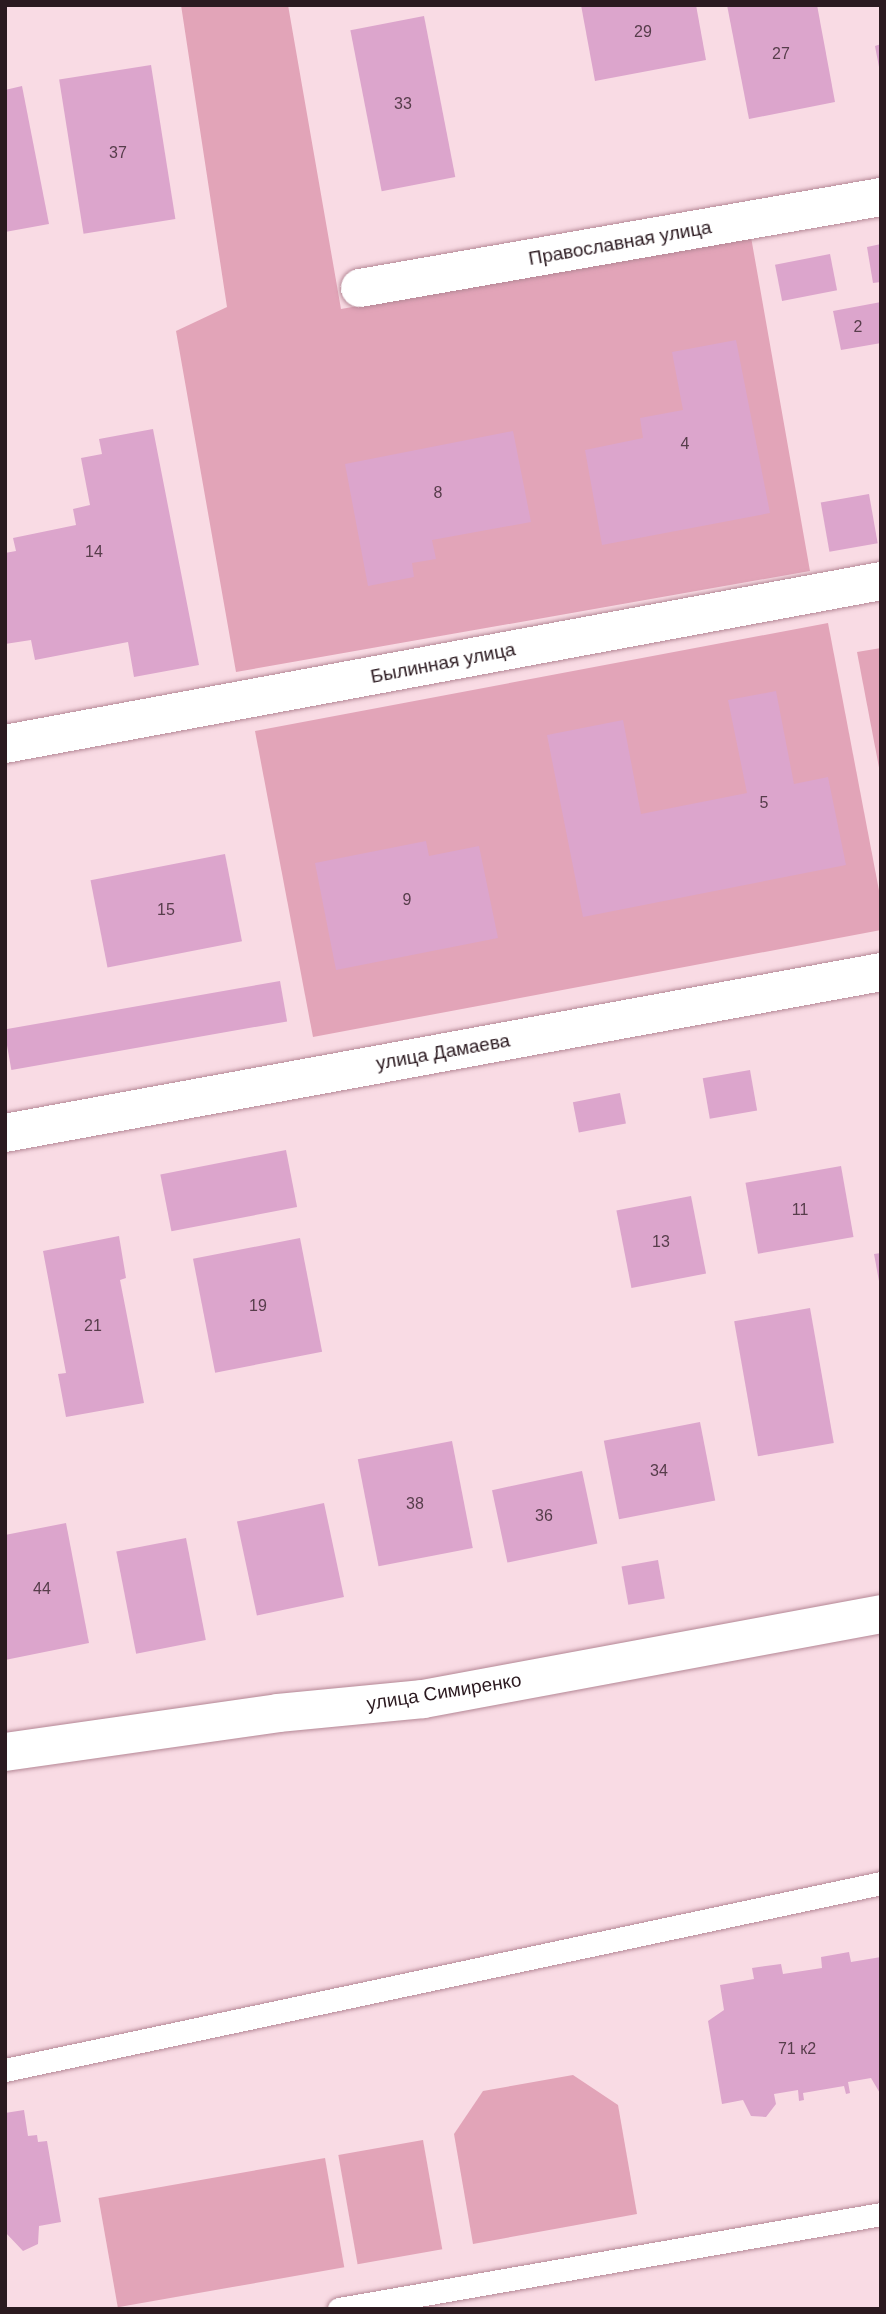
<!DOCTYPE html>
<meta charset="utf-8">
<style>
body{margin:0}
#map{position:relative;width:886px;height:2314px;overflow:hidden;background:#f9dbe4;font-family:Arial,sans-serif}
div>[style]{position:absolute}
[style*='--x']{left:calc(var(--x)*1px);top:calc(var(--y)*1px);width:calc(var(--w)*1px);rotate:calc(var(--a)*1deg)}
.green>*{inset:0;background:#e2a4b8;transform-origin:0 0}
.building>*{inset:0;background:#dca5cc;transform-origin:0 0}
.roads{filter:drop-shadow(0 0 2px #b48795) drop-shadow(0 0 2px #b48795)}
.service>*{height:23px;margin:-11.5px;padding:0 11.5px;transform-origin:11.5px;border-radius:11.5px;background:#fff}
.minor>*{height:38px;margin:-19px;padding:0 19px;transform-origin:19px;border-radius:19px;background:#fff}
span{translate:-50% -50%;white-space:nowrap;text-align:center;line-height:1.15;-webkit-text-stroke:7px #fff;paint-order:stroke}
.number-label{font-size:16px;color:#573d4b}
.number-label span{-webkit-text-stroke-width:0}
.street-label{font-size:19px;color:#2b1a20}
.frame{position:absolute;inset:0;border:7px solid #2b1a20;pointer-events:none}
</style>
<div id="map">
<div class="green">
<i style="clip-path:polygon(181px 5px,288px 5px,341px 309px,751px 237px,810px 571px,236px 672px,176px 331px,227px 307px)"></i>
<i style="clip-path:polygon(828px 623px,881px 901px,881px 930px,313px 1037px,255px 731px)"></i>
<i style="clip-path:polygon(881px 648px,881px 778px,857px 652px)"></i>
<i style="clip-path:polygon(573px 2075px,618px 2105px,637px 2214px,473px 2244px,454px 2134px,483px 2091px)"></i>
<i style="left:423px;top:2140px;width:111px;height:86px;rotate:80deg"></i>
<i style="left:325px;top:2158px;width:111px;height:230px;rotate:80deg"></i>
</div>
<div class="building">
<i style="clip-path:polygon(581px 5px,696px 5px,706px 60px,595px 81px)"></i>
<i style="clip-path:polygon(727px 5px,817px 5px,835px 102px,749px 119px)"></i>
<i style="left:424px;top:16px;width:164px;height:75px;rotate:79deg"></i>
<i style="clip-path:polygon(881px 44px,881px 67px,879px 67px,875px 46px)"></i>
<i style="left:151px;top:65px;width:156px;height:93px;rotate:81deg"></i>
<i style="clip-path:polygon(22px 86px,49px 224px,5px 232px,5px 90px)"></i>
<i style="clip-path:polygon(881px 244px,881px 282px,873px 283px,867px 247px)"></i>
<i style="left:830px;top:254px;width:37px;height:56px;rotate:79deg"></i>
<i style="clip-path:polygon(881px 302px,881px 343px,841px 350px,833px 311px)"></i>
<i style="clip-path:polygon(736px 340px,770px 513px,602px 545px,585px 450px,643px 438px,640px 418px,683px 410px,672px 352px)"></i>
<i style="clip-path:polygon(153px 429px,199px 665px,134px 677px,128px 642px,35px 660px,31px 640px,5px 644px,5px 553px,16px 551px,13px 538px,76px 525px,73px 509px,90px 505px,81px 458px,102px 454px,99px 439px)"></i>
<i style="clip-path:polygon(513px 431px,531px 522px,432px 540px,436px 559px,412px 563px,414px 577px,368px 586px,345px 464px)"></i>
<i style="left:869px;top:494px;width:50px;height:49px;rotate:80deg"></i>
<i style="clip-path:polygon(776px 691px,794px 784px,828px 777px,846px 865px,583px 917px,547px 735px,623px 720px,641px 814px,747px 793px,728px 700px)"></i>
<i style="clip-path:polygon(426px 841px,429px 856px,479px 846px,498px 938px,336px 970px,315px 863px)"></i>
<i style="left:225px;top:854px;width:89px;height:137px;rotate:79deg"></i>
<i style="left:280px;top:981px;width:41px;height:280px;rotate:80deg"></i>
<i style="left:750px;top:1070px;width:41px;height:48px;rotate:80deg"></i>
<i style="left:620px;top:1093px;width:31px;height:48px;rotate:79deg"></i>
<i style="left:286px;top:1150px;width:58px;height:128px;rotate:79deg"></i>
<i style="left:841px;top:1166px;width:72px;height:97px;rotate:80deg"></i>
<i style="left:691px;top:1196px;width:79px;height:76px;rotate:79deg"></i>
<i style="clip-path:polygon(119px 1236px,126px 1278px,120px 1280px,144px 1403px,66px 1417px,58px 1374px,66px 1373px,43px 1251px)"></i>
<i style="left:300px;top:1238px;width:116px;height:109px;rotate:79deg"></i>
<i style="clip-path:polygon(881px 1253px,881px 1281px,879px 1281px,874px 1254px)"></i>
<i style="left:810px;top:1308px;width:137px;height:77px;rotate:80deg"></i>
<i style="left:700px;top:1422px;width:80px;height:98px;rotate:79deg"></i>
<i style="left:452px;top:1441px;width:109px;height:96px;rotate:79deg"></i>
<i style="left:582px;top:1471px;width:74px;height:92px;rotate:78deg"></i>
<i style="left:324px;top:1503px;width:96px;height:89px;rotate:78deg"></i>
<i style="clip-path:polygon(66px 1523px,89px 1643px,5px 1660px,5px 1535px)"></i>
<i style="left:186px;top:1538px;width:104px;height:71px;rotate:79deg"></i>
<i style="left:658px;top:1560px;width:39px;height:37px;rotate:80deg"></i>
<i style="clip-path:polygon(849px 1952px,851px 1962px,881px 1957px,881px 2095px,871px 2078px,848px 2082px,850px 2093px,846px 2094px,844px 2086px,803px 2093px,804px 2100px,799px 2101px,798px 2090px,774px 2094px,776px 2104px,766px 2117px,751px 2116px,743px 2100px,722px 2104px,708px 2021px,724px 2010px,720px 1985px,754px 1979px,752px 1968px,781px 1964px,783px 1974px,822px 1968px,821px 1957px)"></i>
<i style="clip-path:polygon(24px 2110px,28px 2136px,37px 2135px,38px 2142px,47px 2141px,61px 2222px,39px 2226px,38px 2244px,23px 2251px,5px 2232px,5px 2113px)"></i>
</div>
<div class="roads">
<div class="service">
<i style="--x:5;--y:2070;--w:896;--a:-12.05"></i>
<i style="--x:339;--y:2309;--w:550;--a:-9.94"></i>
</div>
<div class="minor">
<i style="--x:360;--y:288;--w:529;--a:-9.91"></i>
<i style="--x:5;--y:744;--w:891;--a:-10.54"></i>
<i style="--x:5;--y:1133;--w:891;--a:-10.41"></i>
<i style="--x:5;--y:1752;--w:276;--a:-8.1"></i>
<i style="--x:278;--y:1713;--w:146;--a:-5.5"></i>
<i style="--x:423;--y:1699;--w:466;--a:-10.5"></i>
</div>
</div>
<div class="number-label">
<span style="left:643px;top:32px">29</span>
<span style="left:781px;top:54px">27</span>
<span style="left:403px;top:104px">33</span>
<span style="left:118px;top:153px">37</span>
<span style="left:858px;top:327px">2</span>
<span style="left:685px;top:444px">4</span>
<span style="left:438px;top:493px">8</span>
<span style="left:94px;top:552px">14</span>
<span style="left:764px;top:803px">5</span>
<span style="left:407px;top:900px">9</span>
<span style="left:166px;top:910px">15</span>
<span style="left:800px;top:1210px">11</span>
<span style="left:661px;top:1242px">13</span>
<span style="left:258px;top:1306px">19</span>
<span style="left:93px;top:1326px">21</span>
<span style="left:659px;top:1471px">34</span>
<span style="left:415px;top:1504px">38</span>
<span style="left:544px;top:1516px">36</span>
<span style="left:42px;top:1589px">44</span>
<span style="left:797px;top:2049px">71 к2</span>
</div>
<div class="street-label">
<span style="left:620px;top:243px;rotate:-10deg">Православная улица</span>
<span style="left:443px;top:663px;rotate:-11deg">Былинная улица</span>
<span style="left:443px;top:1052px;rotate:-10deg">улица Дамаева</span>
<span style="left:444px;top:1692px;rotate:-9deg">улица Симиренко</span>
</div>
<div class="frame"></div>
</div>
